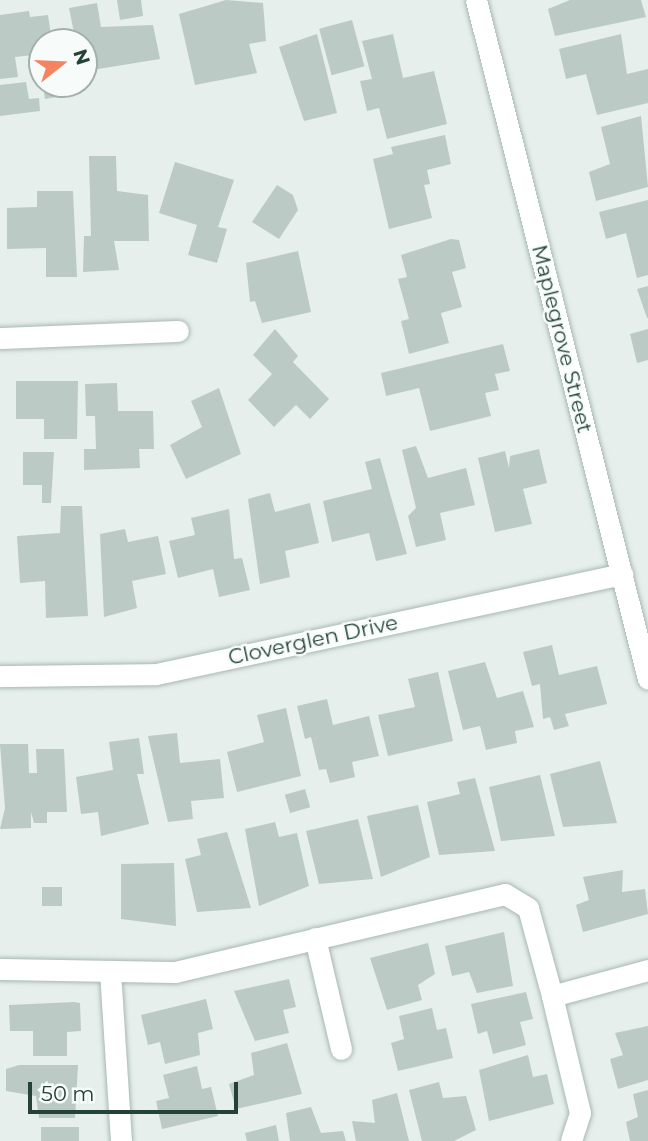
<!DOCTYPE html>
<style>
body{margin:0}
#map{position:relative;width:648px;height:1141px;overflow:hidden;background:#e6efeb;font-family:Montserrat,sans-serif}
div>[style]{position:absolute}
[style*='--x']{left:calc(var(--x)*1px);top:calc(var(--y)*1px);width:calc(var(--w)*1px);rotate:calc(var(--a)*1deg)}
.building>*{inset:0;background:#bbcac4;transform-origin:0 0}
.roads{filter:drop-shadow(0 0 2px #a8b8b2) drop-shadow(0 0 2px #a8b8b2)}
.minor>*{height:21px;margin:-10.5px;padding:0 10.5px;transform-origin:10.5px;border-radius:10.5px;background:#fff}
span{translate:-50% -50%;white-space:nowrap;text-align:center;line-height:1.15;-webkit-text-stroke:5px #f7fbf9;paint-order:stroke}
.street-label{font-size:21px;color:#24423a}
.north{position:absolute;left:28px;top:28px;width:70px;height:70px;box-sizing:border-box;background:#f7fbf9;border:2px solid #a3b1ad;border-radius:50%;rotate:72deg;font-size:19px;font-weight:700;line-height:28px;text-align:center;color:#24423a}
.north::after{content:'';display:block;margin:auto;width:24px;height:32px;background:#f4845f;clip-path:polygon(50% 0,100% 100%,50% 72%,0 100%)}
.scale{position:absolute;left:28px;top:1082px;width:210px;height:32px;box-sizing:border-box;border:4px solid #24423a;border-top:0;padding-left:9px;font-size:21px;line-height:24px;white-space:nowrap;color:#24423a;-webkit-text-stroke:5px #f7fbf9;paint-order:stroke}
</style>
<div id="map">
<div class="building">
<i style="clip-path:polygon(117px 0,141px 0,143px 16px,120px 20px)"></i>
<i style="clip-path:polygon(226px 0,263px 3px,266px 41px,249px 44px,257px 73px,195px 85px,179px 14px)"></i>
<i style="clip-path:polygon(570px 0,641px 0,646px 17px,555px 36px,548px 9px)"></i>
<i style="clip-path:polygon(97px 3px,101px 27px,153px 25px,160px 59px,92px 70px,88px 44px,75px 38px,69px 8px)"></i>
<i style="clip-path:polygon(29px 11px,30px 17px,48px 15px,52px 42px,42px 42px,42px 73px,36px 74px,33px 55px,15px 57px,18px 77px,0 79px,0 15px)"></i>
<i style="left:352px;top:20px;width:48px;height:34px;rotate:75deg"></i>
<i style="clip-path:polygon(317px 34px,337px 113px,304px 121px,279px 47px)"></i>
<i style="clip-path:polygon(393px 34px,403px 78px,434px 71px,447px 124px,387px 139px,379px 108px,367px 111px,360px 81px,372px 79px,362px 41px)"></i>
<i style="clip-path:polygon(621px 34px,627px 74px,648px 69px,648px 103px,597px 115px,586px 74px,566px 79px,559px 49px)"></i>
<i style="clip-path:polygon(26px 82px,29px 99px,39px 98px,40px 111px,0 116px,0 85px)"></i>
<i style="clip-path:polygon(43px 84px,54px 84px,56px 97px,45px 99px)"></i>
<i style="clip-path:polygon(641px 116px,648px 187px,596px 201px,589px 172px,610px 164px,601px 127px)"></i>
<i style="clip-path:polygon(445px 135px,451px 164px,427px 170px,430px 184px,424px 185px,432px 218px,389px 229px,373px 159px,393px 154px,391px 147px)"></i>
<i style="clip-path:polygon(89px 156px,116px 156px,117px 191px,148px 195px,149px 241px,114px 241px,119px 270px,83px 272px,84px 236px,91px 236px)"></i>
<i style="clip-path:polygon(175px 162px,234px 180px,218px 227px,227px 229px,217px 263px,188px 255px,197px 225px,159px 213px)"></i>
<i style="clip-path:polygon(277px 185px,293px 195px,298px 210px,279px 239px,252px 222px)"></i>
<i style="clip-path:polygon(37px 191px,73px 191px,77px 277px,46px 277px,46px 248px,7px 249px,7px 208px,37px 207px)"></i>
<i style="clip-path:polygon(648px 200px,648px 275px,637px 278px,626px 233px,606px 239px,599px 212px)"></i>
<i style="clip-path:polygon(451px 239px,459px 240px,466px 268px,452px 272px,462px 307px,441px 313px,449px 343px,409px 354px,401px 321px,409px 319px,398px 279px,407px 277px,401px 255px)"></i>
<i style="clip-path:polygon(298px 251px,311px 312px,262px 323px,255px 301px,250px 302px,246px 263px)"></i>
<i style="clip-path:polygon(648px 286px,648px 318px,647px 318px,637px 289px)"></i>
<i style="clip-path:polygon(275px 329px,298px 356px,293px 362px,329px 399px,310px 419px,296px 405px,274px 427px,248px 400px,272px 374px,253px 355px)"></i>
<i style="clip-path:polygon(648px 329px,648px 360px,637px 363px,630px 334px)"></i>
<i style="clip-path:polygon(503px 344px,510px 371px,495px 374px,499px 390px,485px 393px,491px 416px,430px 431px,419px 388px,386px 396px,381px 373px)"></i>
<i style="clip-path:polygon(16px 381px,78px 381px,77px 439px,44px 439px,44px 419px,16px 419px)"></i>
<i style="clip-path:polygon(117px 383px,118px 411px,153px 411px,154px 449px,139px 449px,140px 468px,84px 470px,84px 449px,96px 449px,95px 416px,86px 416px,85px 384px)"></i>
<i style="clip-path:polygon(219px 388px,241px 454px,186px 479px,170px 445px,202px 427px,191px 401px)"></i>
<i style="clip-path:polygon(416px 446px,428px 478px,466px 468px,475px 505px,440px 513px,446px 540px,416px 547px,408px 516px,416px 508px,402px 450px)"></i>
<i style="clip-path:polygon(539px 449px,547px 483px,523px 489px,532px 524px,495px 532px,478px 458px,505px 451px,509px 468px,510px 456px)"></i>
<i style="clip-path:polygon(23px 452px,54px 452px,51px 503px,42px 503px,42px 485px,23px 485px)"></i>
<i style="clip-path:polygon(380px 458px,407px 554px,376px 561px,369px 533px,332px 542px,323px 501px,372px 489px,365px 462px)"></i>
<i style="clip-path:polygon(270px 493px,275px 512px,310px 503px,319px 543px,285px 551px,290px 577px,260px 584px,248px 499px)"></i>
<i style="clip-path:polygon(61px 506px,82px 506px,88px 616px,46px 618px,45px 581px,20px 583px,17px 536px,60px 533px)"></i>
<i style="clip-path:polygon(229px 509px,234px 559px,242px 558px,250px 590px,219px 597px,213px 569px,178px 578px,169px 541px,195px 535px,191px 518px)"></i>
<i style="clip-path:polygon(125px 529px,128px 542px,158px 536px,166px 574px,132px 581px,137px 608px,104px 617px,100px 534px)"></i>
<i style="clip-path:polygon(552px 645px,559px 675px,597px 666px,607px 704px,565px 714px,569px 726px,554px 730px,550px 717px,543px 719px,540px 684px,532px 686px,523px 652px)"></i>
<i style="clip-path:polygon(485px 662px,497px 698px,523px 691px,534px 727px,515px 731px,517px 743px,486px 750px,480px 726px,463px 730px,448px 671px)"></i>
<i style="clip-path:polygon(438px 672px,453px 741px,388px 756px,378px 715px,415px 707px,408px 679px)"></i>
<i style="clip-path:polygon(327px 699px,333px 725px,369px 716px,379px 756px,352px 762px,355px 777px,330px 783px,326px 769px,319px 770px,311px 737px,305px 739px,297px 706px)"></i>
<i style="clip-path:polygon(286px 708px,301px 776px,237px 792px,227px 752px,264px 742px,257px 715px)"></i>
<i style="clip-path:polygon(177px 733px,180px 763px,220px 759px,224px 798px,191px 801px,193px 819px,168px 822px,148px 736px)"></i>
<i style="clip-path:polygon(139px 738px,144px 774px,137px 774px,149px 824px,101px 836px,98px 812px,81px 814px,76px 777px,113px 770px,109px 742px)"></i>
<i style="clip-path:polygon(0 744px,28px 744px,29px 773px,37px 773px,36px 749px,64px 749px,67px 812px,47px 812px,47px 823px,34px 823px,31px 812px,31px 828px,0 829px,5px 808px)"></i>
<i style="clip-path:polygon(600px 761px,617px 823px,563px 827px,550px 774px)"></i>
<i style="clip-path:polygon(540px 775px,555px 836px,501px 841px,489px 787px)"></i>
<i style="clip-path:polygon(475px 778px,495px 851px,439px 855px,427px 802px,460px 794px,457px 782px)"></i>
<i style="left:305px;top:789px;width:19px;height:21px;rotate:74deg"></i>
<i style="clip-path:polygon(418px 805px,430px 857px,381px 877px,367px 816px)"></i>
<i style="clip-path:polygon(358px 819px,373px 879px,319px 884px,306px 831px)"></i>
<i style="clip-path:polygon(275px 822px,279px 837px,297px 833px,309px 886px,259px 906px,245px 829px)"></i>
<i style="clip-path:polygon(227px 832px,251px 908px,197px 912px,185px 859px,201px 855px,197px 839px)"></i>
<i style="clip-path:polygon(174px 863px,176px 926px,121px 919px,121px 864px)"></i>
<i style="clip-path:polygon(623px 870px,622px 892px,645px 889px,648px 914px,583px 932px,576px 905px,589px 900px,583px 877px)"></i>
<i style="left:42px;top:887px;width:20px;height:19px"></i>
<i style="clip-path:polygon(504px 932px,513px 986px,477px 993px,469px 972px,452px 976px,445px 946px)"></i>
<i style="clip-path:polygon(428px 943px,435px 974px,418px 985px,422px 1000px,387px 1010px,370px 958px)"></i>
<i style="clip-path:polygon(289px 979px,296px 1007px,283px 1010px,289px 1033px,255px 1041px,234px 991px)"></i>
<i style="clip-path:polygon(526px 992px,533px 1019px,520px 1022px,526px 1045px,493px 1054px,487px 1031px,478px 1034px,471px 1004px)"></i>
<i style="clip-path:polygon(206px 999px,213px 1029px,198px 1033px,200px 1055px,165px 1064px,160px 1042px,148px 1045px,141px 1015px)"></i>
<i style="clip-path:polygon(74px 1002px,80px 1003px,81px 1031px,67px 1032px,67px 1056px,33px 1056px,33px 1031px,10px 1031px,9px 1005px)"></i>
<i style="clip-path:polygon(432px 1008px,437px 1030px,446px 1028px,453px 1058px,398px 1071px,391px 1043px,404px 1039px,399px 1016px)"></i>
<i style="clip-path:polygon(648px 1026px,648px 1080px,618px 1089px,610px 1059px,623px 1055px,615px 1033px)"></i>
<i style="clip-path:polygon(287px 1043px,302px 1094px,236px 1109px,229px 1084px,254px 1075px,251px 1053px)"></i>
<i style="clip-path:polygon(528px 1055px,533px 1077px,547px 1074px,554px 1104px,489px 1121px,479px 1070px)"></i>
<i style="clip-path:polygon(19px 1065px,78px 1065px,75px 1118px,39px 1118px,36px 1096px,6px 1091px,6px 1069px)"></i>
<i style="clip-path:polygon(197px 1066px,202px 1089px,211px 1087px,218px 1116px,162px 1129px,156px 1101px,169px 1098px,163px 1075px)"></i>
<i style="clip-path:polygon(439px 1082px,443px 1098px,466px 1096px,476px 1130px,454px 1141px,422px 1141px,409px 1090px)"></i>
<i style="clip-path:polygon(648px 1090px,648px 1141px,630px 1141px,626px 1122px,638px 1117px,633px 1094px)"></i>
<i style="clip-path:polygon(397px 1093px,409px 1141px,356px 1141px,352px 1121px,375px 1123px,372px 1100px)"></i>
<i style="clip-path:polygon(311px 1107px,321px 1133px,343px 1131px,346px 1141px,290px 1141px,286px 1113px)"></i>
<i style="clip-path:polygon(276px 1125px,279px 1141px,247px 1141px,245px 1133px)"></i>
<i style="left:79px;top:1127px;width:14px;height:38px;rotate:90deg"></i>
</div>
<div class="roads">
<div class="minor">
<i style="--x:476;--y:0;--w:700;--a:75.79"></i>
<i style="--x:0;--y:338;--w:178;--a:-2.3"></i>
<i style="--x:0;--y:676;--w:156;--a:-0.7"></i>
<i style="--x:156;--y:674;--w:477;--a:-12.1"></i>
<i style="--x:315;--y:938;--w:114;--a:76.8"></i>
<i style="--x:0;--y:969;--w:175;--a:1"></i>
<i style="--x:175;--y:972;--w:339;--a:-13.3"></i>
<i style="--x:505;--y:894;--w:27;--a:31"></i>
<i style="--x:528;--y:908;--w:91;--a:74.7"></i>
<i style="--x:552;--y:996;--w:120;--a:76.5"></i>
<i style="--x:580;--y:1113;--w:29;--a:108"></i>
<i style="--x:110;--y:971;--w:170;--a:86.3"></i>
<i style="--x:552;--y:996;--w:99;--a:-15.2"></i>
</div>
</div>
<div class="street-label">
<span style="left:562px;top:339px;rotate:76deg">Maplegrove Street</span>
<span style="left:313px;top:640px;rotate:-12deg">Cloverglen Drive</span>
</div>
<div class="north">N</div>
<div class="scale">50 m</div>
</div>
